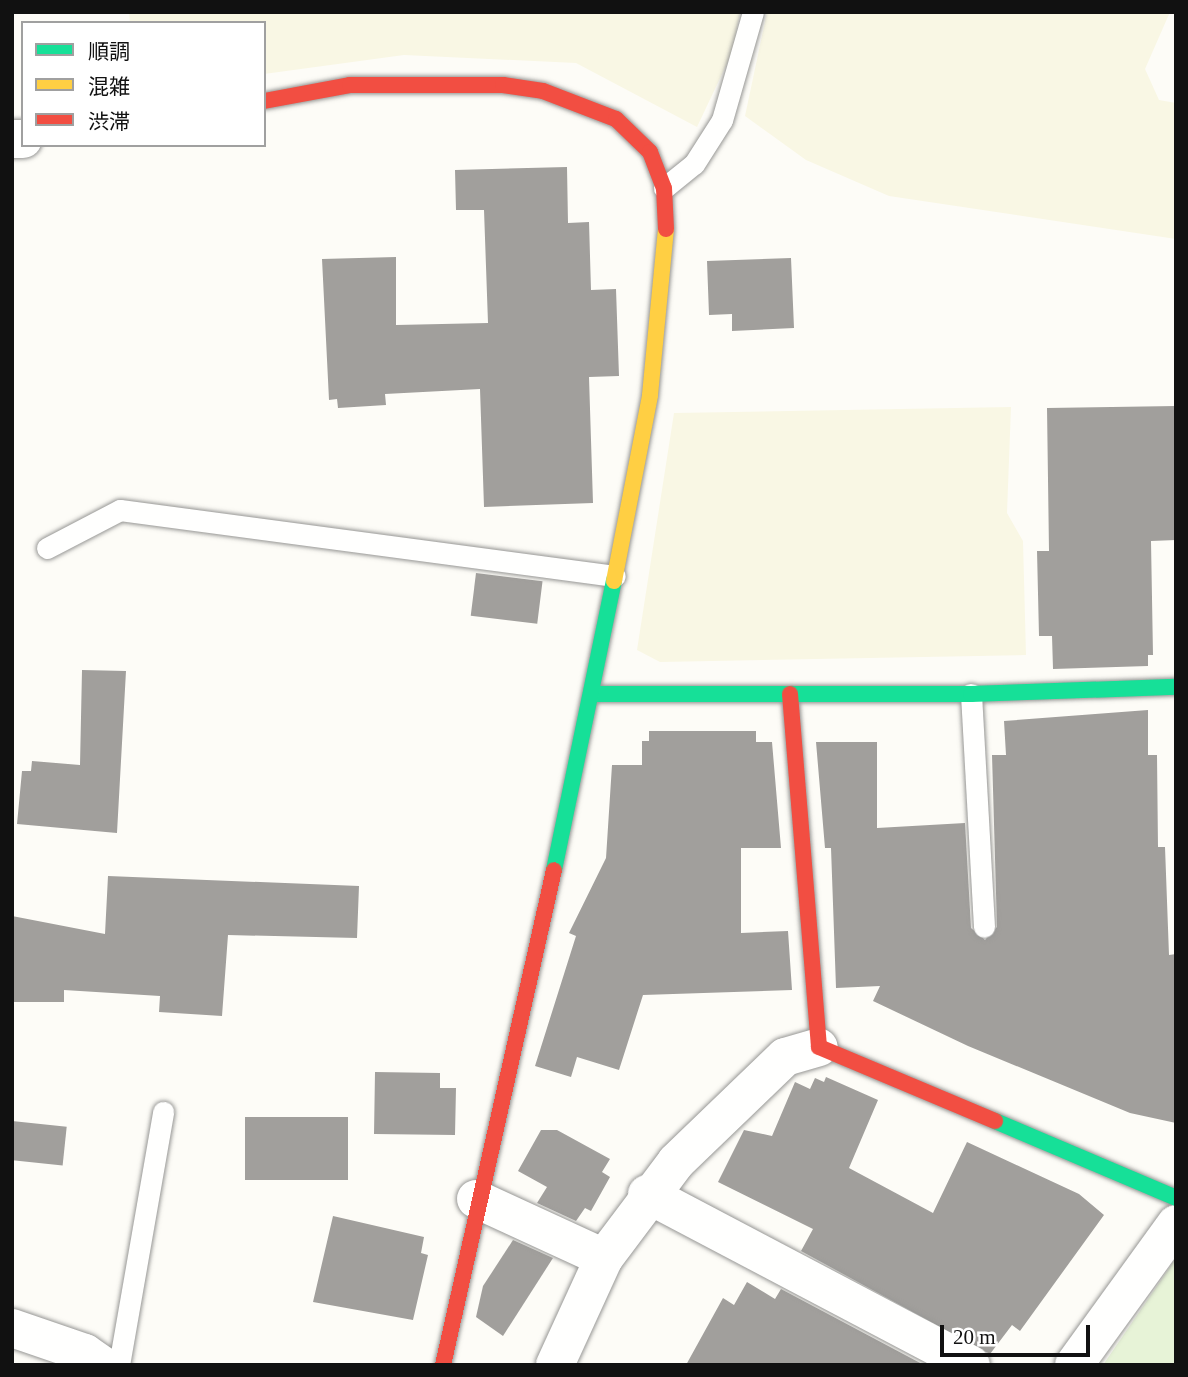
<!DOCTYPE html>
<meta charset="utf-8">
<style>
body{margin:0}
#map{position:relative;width:1188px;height:1377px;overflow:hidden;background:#fdfcf7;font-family:"Times New Roman","Noto Sans JP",serif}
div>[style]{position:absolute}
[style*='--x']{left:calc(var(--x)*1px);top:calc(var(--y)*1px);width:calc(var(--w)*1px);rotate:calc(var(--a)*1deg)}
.farmland>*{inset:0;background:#f9f7e4}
.green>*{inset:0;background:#e7f3d7}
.building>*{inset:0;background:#a19f9c;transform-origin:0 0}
.roads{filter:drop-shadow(0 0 2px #979795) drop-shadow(0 0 2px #979795)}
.lane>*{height:21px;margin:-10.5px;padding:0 10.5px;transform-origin:10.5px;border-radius:10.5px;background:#fffffe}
.street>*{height:38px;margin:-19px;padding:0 19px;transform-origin:19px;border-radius:19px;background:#fffffe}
.fast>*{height:16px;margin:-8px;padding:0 8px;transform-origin:8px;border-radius:8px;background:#16e098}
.slow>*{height:16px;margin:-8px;padding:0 8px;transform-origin:8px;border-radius:8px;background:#ffcf43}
.jam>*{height:16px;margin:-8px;padding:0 8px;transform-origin:8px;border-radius:8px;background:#f24e42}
span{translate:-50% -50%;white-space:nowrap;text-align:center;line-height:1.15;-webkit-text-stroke:7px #fff;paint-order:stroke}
.frame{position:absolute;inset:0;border:14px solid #111;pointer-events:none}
.legend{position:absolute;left:21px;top:21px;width:245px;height:126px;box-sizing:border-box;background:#fff;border:2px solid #a0a0a0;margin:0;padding:9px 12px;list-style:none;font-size:21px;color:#111}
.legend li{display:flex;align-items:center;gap:14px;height:35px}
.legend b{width:35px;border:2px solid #a0a0a0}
.scale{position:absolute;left:940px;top:1325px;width:150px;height:32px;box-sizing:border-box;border:4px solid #111;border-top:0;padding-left:9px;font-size:21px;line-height:24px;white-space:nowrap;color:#111;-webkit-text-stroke:5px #fff;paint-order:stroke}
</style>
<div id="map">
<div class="farmland">
<i style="clip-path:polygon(129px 12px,740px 12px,732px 53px,697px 127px,576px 63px,404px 55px,264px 74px,264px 23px,130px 23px)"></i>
<i style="clip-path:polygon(767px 12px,1170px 12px,1145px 69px,1159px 100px,1176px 103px,1176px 239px,889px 196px,806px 160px,745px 116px)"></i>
<i style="clip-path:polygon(1011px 407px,1007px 513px,1023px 541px,1026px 655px,660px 662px,637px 650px,674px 413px)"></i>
</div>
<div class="green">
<i style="clip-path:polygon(1176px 1258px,1176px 1365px,1103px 1365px)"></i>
</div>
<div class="building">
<i style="clip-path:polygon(567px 167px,568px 223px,589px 222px,591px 290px,616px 289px,619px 376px,589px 377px,593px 503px,484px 507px,480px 389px,385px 394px,386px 405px,338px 408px,337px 399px,329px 400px,322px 259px,396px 257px,396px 325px,488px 323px,484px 210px,456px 210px,455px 170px)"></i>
<i style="clip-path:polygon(791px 258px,794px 328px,732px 331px,732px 314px,709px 315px,707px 261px)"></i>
<i style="clip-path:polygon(1176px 406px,1176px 540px,1151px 541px,1153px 655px,1148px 655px,1148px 666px,1053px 669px,1052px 636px,1039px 636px,1037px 551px,1049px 551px,1047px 408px)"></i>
<i style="left:476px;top:573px;width:67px;height:43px;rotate:7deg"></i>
<i style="clip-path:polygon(82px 670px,126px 671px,117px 833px,17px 824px,22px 771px,31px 771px,32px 761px,80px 765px)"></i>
<i style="clip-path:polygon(1148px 710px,1148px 755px,1157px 755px,1158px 847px,1165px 847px,1169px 955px,1176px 954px,1176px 1123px,1130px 1113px,968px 1046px,873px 1001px,880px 986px,836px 988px,831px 848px,825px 848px,816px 742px,877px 742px,877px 828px,965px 823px,971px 928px,985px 940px,997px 927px,992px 755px,1006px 755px,1004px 721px)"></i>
<i style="clip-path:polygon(649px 731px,756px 731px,756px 742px,772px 742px,781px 848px,741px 848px,741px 933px,788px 931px,792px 990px,643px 995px,619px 1070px,577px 1057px,571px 1077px,535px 1066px,576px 936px,569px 933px,606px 858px,612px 765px,642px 765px,642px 741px,649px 741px)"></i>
<i style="clip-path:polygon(108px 876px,359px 886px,357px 938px,228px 935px,222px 1016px,159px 1012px,160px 996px,64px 990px,64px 1002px,12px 1002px,12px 916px,105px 934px)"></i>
<i style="clip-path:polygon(375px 1072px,440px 1073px,440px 1088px,456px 1088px,455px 1135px,374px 1134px)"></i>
<i style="clip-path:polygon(826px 1077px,878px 1100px,849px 1168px,933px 1213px,967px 1142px,1079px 1194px,1104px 1215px,1020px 1331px,1012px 1325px,990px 1354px,801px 1251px,813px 1229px,718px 1182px,744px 1130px,772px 1136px,795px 1082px,810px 1089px,815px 1078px,824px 1082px)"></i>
<i style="left:245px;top:1117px;width:103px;height:63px"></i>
<i style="left:12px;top:1121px;width:55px;height:39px;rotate:6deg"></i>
<i style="clip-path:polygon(541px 1130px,557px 1130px,610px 1159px,602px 1172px,610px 1177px,591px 1211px,585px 1208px,576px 1221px,537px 1203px,547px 1187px,518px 1171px)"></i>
<i style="clip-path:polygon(333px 1216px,424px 1237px,421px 1253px,428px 1255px,413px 1320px,313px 1302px)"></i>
<i style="clip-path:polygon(513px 1240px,553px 1258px,503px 1336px,476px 1317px,483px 1286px)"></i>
<i style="clip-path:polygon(747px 1282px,775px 1299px,781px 1289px,924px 1365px,686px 1365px,723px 1298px,734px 1305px)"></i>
</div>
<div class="roads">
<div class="lane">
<i style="--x:664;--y:188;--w:38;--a:-39"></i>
<i style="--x:694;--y:164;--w:52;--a:-57.5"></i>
<i style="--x:722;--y:120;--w:112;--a:-74"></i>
<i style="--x:47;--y:548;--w:82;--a:-27.5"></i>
<i style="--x:120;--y:510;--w:499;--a:7.6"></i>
<i style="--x:971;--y:694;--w:233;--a:86.8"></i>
<i style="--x:119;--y:1365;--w:257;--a:-80.1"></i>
</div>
<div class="street">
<i style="--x:12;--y:139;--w:11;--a:0"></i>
<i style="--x:647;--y:1194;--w:366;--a:27.8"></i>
<i style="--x:476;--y:1199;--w:141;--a:24.7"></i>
<i style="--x:604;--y:1258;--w:120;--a:-53.1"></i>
<i style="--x:676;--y:1162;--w:151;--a:-43.9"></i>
<i style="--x:785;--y:1057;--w:35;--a:-16"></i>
<i style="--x:12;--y:1328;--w:77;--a:18.9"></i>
<i style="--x:85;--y:1353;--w:21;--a:35"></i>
<i style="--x:555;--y:1365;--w:118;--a:-65.4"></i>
<i style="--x:1074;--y:1365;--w:174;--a:-54.1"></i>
</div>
<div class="fast">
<i style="--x:593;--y:694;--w:378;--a:0"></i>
<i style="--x:971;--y:694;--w:205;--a:-2"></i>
<i style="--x:554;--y:870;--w:295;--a:-78.3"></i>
<i style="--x:995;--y:1121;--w:197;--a:23"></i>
</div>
<div class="slow">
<i style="--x:614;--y:581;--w:189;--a:-79"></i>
<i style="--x:650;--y:395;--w:167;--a:-84.5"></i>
</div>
<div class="jam">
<i style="--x:264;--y:101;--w:87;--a:-10.5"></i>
<i style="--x:350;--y:85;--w:153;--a:0"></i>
<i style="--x:503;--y:85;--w:40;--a:8.5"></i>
<i style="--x:543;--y:91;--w:78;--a:21"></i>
<i style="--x:616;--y:119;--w:47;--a:44.1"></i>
<i style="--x:650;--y:152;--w:39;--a:69"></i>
<i style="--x:664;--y:188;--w:41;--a:87.2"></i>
<i style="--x:790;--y:694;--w:354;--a:85.3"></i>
<i style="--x:819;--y:1047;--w:191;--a:22.8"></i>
<i style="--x:443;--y:1365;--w:507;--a:-77.36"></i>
</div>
</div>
<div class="frame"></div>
<ul class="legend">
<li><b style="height:9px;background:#16e098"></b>順調</li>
<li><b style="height:9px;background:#ffcf43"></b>混雑</li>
<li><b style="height:9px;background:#f24e42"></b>渋滞</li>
</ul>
<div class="scale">20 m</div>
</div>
